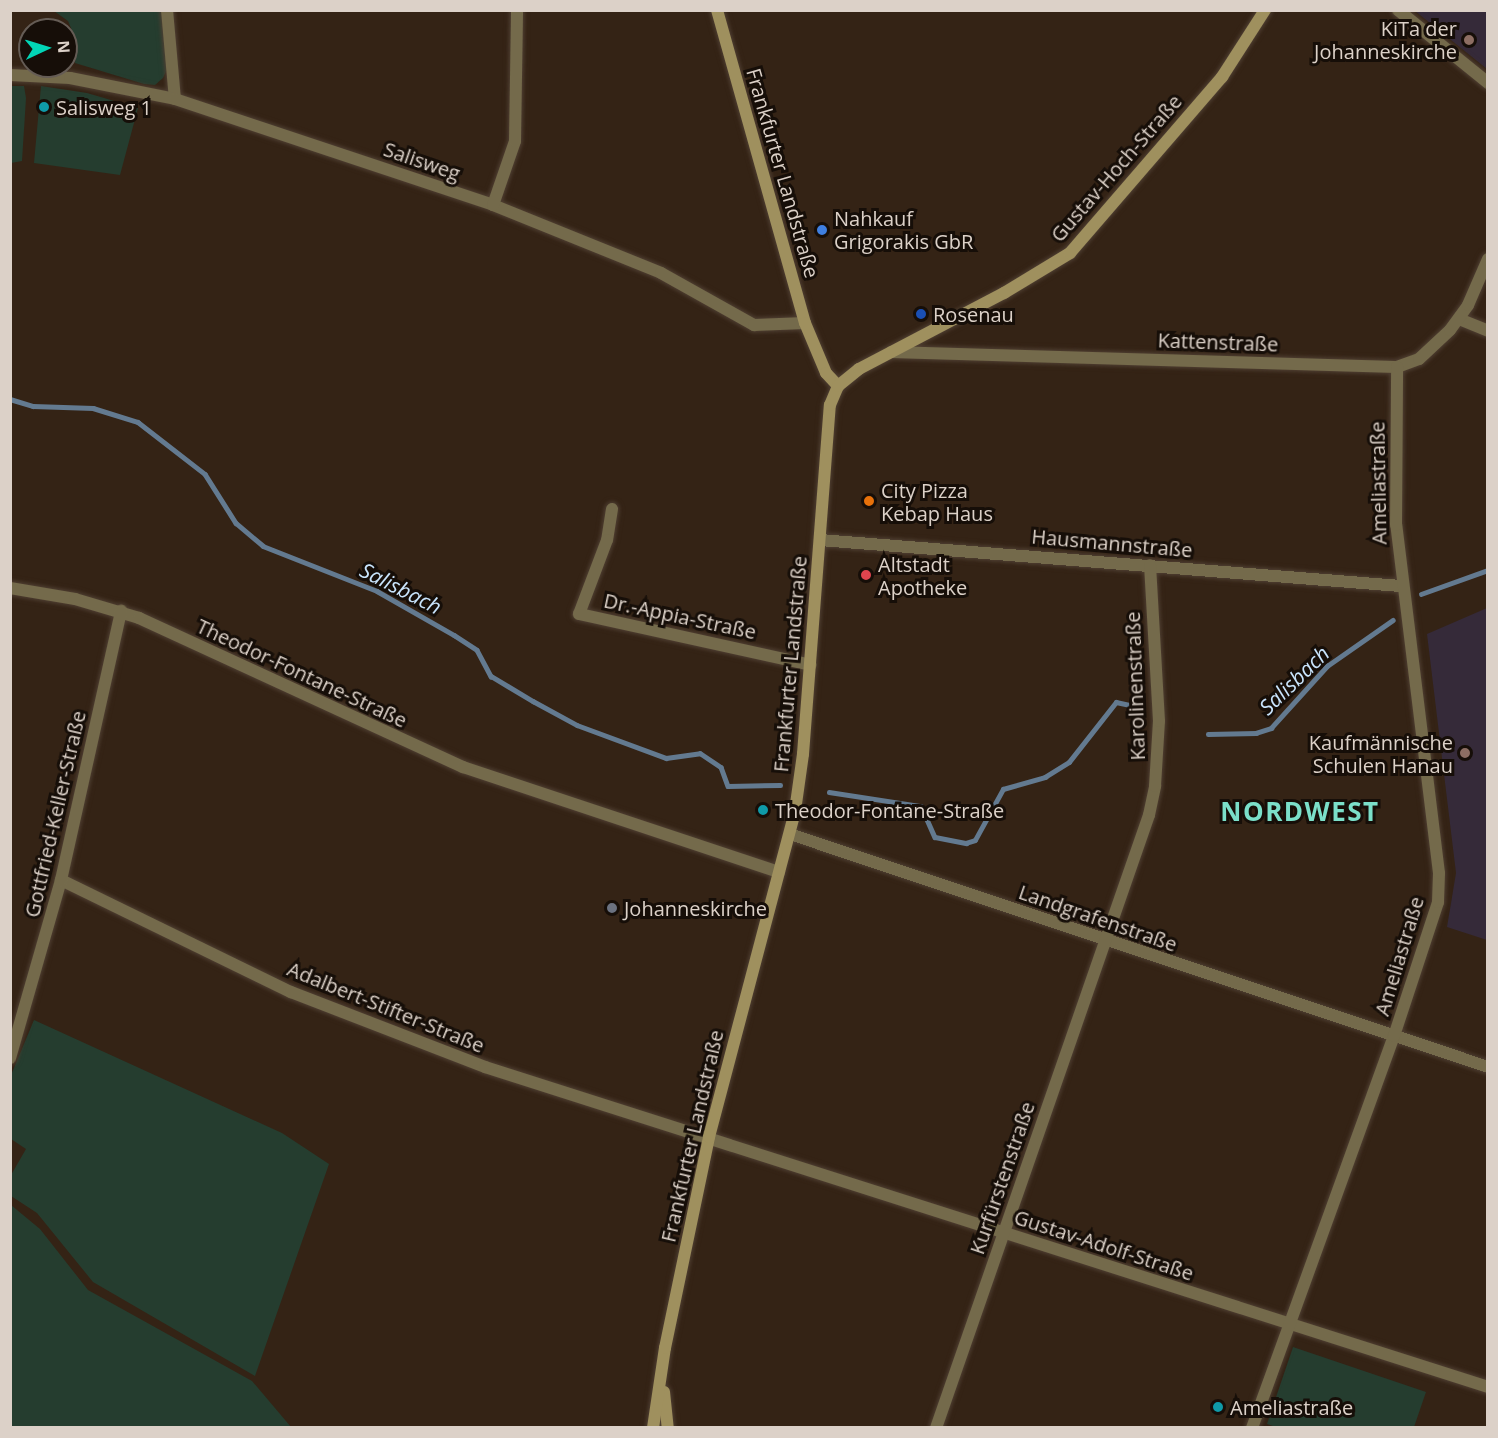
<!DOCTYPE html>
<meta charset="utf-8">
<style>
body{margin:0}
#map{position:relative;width:1498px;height:1438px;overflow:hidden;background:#342315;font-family:"Open Sans",sans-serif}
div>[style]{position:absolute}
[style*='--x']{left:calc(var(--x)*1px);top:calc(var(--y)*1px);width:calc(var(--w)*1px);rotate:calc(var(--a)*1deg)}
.education>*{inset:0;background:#352a39}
.green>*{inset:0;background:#253d2f}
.stream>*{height:4.5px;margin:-2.25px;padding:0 2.25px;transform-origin:2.25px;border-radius:2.25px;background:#637a90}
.roads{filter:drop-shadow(0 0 2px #4f3f32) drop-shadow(0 0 2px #4f3f32)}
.minor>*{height:12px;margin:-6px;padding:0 6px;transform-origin:6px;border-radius:6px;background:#746a4b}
.secondary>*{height:12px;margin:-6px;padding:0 6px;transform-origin:6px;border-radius:6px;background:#9f905e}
.dots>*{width:16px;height:16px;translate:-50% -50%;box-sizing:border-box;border:3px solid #160e08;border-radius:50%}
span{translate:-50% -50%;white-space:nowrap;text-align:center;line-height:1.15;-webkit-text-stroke:6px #160e08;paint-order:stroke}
.poi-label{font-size:20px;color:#dcd1c8}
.right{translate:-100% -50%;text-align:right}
.left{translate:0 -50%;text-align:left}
.street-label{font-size:20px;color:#dcd1c8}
.water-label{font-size:21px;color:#c9e4fc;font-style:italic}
.district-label{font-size:26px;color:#7bdfc9;font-weight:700;letter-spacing:1.5px}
.frame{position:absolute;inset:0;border:12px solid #dcd1c8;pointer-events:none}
.north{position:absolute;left:18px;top:18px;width:60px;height:60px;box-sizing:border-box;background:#160e08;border:2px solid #655c55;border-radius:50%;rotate:86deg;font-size:16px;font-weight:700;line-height:24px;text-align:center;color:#dcd1c8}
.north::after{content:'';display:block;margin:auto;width:21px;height:27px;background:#02d5b6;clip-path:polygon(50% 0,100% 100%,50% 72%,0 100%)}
</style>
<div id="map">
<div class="education">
<i style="clip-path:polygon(1415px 11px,1487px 11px,1487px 69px)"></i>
<i style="clip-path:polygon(1487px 608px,1487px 940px,1447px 927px,1456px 873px,1427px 634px)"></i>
</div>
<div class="green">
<i style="clip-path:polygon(54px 11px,164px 11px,168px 67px,163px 78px,155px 85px,144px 84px,75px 63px,77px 42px,68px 21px)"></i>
<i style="clip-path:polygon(11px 86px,24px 86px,26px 98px,22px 161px,11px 163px)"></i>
<i style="clip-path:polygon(41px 86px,87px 93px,138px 108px,120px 175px,34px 163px)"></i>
<i style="clip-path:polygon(34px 1020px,282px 1133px,329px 1164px,255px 1376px,93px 1282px,37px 1213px,11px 1196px,11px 1175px,26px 1149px,11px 1139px,11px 1075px)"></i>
<i style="clip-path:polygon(11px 1205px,40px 1229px,88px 1290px,252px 1381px,291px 1427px,11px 1427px)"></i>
<i style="clip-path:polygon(1293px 1347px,1426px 1392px,1414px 1427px,1278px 1428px,1267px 1424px)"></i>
</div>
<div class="stream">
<i style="--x:10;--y:399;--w:24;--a:17"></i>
<i style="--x:33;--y:406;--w:60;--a:1.9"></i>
<i style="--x:93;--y:408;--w:47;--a:17.3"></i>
<i style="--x:138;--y:422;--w:85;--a:37.8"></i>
<i style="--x:205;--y:474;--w:58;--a:57.7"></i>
<i style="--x:236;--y:523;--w:35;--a:40"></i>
<i style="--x:263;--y:546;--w:123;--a:21.5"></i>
<i style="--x:377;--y:591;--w:89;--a:29.7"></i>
<i style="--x:454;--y:635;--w:27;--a:33"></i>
<i style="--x:477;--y:650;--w:30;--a:62"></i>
<i style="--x:491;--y:676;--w:49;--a:30.8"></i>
<i style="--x:533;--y:701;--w:50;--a:28.6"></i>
<i style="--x:577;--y:725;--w:95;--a:20.3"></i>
<i style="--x:666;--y:758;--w:34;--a:-8"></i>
<i style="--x:700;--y:753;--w:25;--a:34"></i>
<i style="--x:721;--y:767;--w:20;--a:70"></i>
<i style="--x:728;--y:786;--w:52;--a:-1.1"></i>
<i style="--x:1421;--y:594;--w:71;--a:-19.7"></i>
<i style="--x:1208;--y:734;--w:48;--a:-1.2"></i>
<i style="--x:1256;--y:733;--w:16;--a:-18"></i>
<i style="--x:1271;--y:728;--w:84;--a:-47.9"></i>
<i style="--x:1327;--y:666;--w:80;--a:-34.9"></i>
<i style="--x:829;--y:792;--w:93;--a:8.7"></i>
<i style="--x:921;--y:806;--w:34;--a:66"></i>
<i style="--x:935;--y:837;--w:32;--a:11"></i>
<i style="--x:966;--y:843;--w:9;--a:-18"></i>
<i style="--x:975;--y:840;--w:58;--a:-61.2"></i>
<i style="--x:1003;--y:789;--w:44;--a:-15.9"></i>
<i style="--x:1045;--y:777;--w:28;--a:-32"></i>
<i style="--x:1069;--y:762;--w:76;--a:-51.9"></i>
<i style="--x:1116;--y:702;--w:24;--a:12"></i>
</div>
<div class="roads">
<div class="minor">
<i style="--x:167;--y:10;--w:89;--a:84.9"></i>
<i style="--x:1398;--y:10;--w:116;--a:39"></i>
<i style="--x:10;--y:75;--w:60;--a:2.9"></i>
<i style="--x:70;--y:78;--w:107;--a:11.3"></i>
<i style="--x:175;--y:99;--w:335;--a:18.4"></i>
<i style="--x:493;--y:205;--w:181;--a:22"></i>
<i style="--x:661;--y:273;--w:107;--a:29.2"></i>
<i style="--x:754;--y:325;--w:51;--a:-2.2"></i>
<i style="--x:493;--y:205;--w:68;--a:-71"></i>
<i style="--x:515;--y:141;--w:131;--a:-89.1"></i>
<i style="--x:1459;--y:319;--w:31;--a:22"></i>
<i style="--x:891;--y:352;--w:506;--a:1.7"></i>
<i style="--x:1397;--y:367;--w:23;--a:-20"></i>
<i style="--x:1419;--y:359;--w:42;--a:-43.1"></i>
<i style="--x:1450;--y:330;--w:31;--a:-54"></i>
<i style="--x:1468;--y:305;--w:50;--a:-66.5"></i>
<i style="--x:612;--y:509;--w:31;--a:99"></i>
<i style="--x:607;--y:540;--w:79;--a:110.7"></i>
<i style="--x:579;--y:614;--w:237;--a:12.4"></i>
<i style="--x:820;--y:540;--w:583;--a:4.53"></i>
<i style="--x:10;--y:588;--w:66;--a:9.6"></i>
<i style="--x:75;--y:599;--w:67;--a:16.5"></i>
<i style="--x:139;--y:618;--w:357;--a:24.7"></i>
<i style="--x:463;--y:767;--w:333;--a:18.4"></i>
<i style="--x:790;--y:834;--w:736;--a:18.46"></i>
<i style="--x:61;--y:880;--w:256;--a:26"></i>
<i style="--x:291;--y:992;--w:208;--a:21.1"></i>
<i style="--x:485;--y:1067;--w:1053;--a:17.69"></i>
<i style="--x:10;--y:1058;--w:185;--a:-74"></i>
<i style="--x:61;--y:880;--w:276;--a:-77.4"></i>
<i style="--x:936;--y:1428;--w:649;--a:-70.84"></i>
<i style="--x:1149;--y:815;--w:30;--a:-78"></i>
<i style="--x:1155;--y:786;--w:65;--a:-86.5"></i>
<i style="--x:1159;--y:721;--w:156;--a:-93.3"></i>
<i style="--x:1252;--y:1428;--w:417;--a:-70.1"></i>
<i style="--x:1394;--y:1036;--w:141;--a:-71.8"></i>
<i style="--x:1438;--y:902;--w:29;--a:-88"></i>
<i style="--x:1439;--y:873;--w:351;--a:-97"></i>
<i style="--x:1396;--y:525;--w:158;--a:-89.6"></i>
</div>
<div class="secondary">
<i style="--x:717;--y:10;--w:325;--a:74.3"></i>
<i style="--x:805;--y:323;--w:54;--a:67.2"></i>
<i style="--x:826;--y:373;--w:18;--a:47"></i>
<i style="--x:664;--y:1392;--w:36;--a:84"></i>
<i style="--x:653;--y:1428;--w:81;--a:-81.5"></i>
<i style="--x:665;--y:1348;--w:216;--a:-78.2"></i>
<i style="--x:709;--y:1137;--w:337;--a:-75.2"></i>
<i style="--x:795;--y:811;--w:58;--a:-82"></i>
<i style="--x:803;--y:754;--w:350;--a:-85.6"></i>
<i style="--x:830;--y:405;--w:21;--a:-67"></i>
<i style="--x:838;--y:386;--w:27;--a:-39"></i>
<i style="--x:859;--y:369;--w:164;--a:-27.7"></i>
<i style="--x:1004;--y:293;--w:77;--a:-31.2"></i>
<i style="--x:1070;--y:253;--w:233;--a:-49.2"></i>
<i style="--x:1222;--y:77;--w:80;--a:-57.3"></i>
</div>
</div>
<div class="dots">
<i style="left:1469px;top:40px;background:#8d6e63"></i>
<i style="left:44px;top:107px;background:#0f9aa8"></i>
<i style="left:822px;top:230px;background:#3f7fe0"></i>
<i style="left:921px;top:314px;background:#1a4fb4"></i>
<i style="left:869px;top:501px;background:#e8710a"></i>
<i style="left:866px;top:575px;background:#e0444e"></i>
<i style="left:1465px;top:753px;background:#8d6e63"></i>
<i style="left:763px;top:810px;background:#0f9aa8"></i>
<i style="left:612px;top:908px;background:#6b7280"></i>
<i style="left:1218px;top:1407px;background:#0f9aa8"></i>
</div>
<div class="poi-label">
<span class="right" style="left:1457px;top:40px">KiTa der<br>Johanneskirche</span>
<span class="left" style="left:56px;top:107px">Salisweg 1</span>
<span class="left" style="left:834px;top:230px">Nahkauf<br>Grigorakis GbR</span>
<span class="left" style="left:933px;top:314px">Rosenau</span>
<span class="left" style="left:881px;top:502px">City Pizza<br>Kebap Haus</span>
<span class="left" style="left:878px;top:576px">Altstadt<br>Apotheke</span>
<span class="right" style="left:1453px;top:754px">Kaufmännische<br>Schulen Hanau</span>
<span class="left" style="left:775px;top:810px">Theodor-Fontane-Straße</span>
<span class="left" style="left:624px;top:908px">Johanneskirche</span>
<span class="left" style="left:1230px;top:1407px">Ameliastraße</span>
</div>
<div class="street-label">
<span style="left:422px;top:161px;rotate:19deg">Salisweg</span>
<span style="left:1116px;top:168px;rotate:-49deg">Gustav-Hoch-Straße</span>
<span style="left:783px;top:173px;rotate:74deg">Frankfurter Landstraße</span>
<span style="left:1218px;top:342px;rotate:2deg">Kattenstraße</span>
<span style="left:1378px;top:483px;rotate:-91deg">Ameliastraße</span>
<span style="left:1112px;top:543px;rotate:5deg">Hausmannstraße</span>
<span style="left:680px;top:616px;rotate:12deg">Dr.-Appia-Straße</span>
<span style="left:790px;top:664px;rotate:-85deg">Frankfurter Landstraße</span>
<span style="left:302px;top:673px;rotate:25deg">Theodor-Fontane-Straße</span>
<span style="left:1135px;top:686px;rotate:-92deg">Karolinenstraße</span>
<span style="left:55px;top:814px;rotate:-77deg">Gottfried-Keller-Straße</span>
<span style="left:1098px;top:918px;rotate:19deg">Landgrafenstraße</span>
<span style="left:1399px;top:956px;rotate:-73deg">Ameliastraße</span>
<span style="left:386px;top:1007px;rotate:22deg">Adalbert-Stifter-Straße</span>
<span style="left:692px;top:1136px;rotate:-77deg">Frankfurter Landstraße</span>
<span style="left:1002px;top:1178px;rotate:-71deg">Kurfürstenstraße</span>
<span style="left:1104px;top:1245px;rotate:18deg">Gustav-Adolf-Straße</span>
</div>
<div class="water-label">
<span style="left:401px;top:588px;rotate:27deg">Salisbach</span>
<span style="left:1294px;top:680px;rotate:-44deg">Salisbach</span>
</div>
<div class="district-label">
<span style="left:1300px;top:812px">NORDWEST</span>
</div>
<div class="frame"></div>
<div class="north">N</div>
</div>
